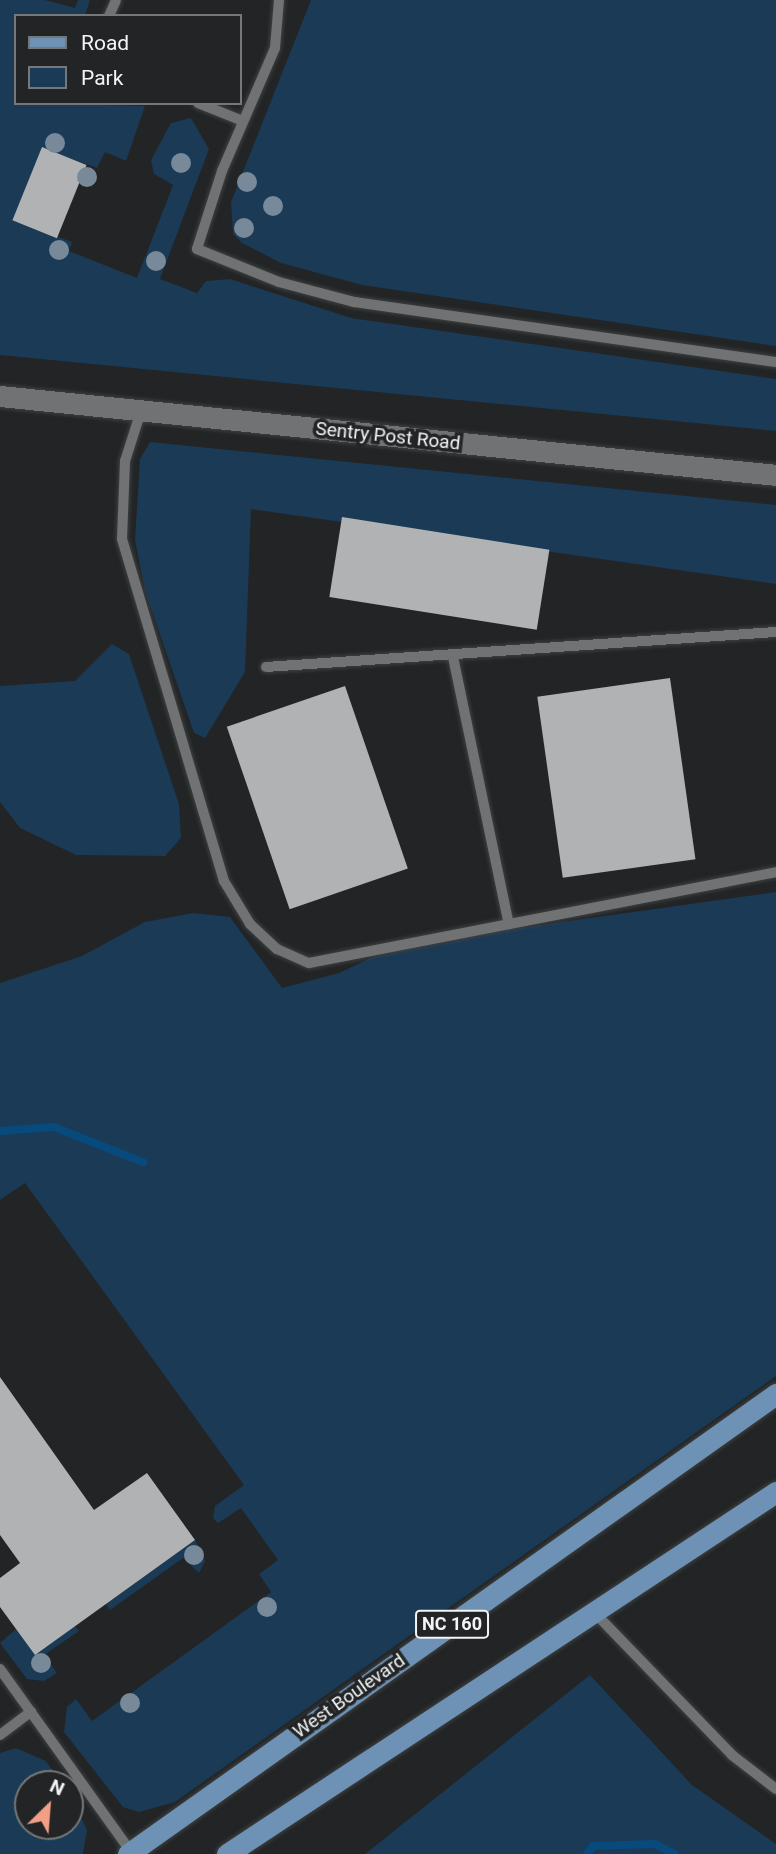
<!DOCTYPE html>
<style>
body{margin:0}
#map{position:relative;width:776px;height:1854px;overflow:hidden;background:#222425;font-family:Roboto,sans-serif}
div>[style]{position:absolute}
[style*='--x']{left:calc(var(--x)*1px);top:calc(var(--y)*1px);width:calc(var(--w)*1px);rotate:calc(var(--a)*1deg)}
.green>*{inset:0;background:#1a3a56}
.stream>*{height:8px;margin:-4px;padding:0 4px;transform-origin:4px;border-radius:4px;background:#084a7b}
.building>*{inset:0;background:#b0b2b4;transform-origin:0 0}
.roads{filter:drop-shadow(0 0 2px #3e4041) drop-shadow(0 0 2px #3e4041)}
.service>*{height:10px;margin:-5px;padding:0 5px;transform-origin:5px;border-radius:5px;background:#707274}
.minor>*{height:21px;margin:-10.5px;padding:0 10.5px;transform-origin:10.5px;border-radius:10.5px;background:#707274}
.primary>*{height:21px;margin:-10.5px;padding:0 10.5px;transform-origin:10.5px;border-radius:10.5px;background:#6e92b5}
.trees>*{width:20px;height:20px;margin:-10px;border-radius:50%;background:#78899a}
span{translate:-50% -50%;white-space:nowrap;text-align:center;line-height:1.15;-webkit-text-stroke:7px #222425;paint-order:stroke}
.shield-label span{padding:2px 5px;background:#222425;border:2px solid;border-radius:5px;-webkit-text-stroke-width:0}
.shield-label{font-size:18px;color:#f2f4f5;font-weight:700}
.street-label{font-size:19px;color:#f2f4f5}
.legend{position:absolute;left:14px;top:14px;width:228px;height:91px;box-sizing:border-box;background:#222425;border:2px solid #757778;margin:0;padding:9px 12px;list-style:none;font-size:21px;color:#f2f4f5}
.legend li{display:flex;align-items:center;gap:14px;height:35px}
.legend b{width:35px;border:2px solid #757778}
.north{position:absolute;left:14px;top:1770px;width:70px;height:70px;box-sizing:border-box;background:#222425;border:2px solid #757778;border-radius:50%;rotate:25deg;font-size:19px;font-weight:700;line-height:28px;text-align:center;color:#f2f4f5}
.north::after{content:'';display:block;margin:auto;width:24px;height:32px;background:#f39f85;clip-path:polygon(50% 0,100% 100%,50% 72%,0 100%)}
</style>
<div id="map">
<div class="green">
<i style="clip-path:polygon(0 0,45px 0,75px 8px,78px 0,90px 0,85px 16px,16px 16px,16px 103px,145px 106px,126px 161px,105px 152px,97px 168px,42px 148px,13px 220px,72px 242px,69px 251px,137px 278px,173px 185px,154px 174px,151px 160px,171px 123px,191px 118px,209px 149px,160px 279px,197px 293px,206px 281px,230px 279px,351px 318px,776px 379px,776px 431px,0 355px)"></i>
<i style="clip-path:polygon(311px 0,776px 0,776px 346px,362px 285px,281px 263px,242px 243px,233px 234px,231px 202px)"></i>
<i style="clip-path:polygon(150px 442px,776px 505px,776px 584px,251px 509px,245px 672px,205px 738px,194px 733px,145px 591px,135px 540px,140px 459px)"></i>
<i style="clip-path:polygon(112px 644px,129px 654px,179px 804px,181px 838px,165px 856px,76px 855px,20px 828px,0 802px,0 686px,75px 681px)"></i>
<i style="clip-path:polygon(776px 892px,776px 1376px,175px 1802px,139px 1812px,123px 1807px,64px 1732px,67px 1707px,76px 1699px,92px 1721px,271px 1592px,259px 1574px,278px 1560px,241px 1508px,218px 1523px,213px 1518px,215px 1506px,244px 1485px,25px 1183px,0 1200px,0 983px,82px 956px,145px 922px,193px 913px,230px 917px,282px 988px,339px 973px,398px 945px)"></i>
<i style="clip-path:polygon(195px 1540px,205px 1561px,199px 1573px,183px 1558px,110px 1610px,106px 1604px)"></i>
<i style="clip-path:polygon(75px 1626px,79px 1631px,44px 1655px,57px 1673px,44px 1681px,27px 1679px,0 1643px,16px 1629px,35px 1654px)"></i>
<i style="clip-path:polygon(590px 1675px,692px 1785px,776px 1844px,776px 1854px,365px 1854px)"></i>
<i style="clip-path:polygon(16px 1748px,46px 1761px,62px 1784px,28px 1784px,28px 1826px,70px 1826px,70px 1795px,87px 1830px,83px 1854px,0 1854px,0 1753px)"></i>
</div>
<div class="stream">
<i style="--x:0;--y:1131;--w:54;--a:-4.2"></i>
<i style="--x:54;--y:1127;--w:96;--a:21.5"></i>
<i style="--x:587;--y:1854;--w:10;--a:-53"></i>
<i style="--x:593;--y:1846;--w:62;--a:-1.8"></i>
<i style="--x:655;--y:1844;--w:22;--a:27"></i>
</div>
<div class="building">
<i style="left:42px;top:147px;width:48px;height:79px;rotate:22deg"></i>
<i style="left:342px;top:517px;width:210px;height:81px;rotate:9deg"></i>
<i style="left:670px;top:678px;width:183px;height:134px;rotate:82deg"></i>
<i style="left:345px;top:686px;width:193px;height:125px;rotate:71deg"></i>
<i style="clip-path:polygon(0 1377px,94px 1510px,147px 1473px,195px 1540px,35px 1655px,0 1607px,0 1578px,20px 1563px,0 1535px)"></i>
</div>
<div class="roads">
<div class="service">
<i style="--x:279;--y:0;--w:48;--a:94.8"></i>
<i style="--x:275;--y:48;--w:134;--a:113.3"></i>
<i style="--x:222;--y:171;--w:82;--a:107.8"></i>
<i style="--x:197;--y:249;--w:88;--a:21.9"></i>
<i style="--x:279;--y:282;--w:78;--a:14.9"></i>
<i style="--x:354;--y:302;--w:426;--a:8.1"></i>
<i style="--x:109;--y:16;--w:17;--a:-66"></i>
<i style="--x:198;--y:103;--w:48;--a:21.8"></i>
<i style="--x:141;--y:411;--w:52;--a:107.7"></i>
<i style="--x:125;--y:461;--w:78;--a:92.2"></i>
<i style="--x:122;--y:539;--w:357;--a:73.4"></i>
<i style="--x:224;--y:881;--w:50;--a:58.8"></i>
<i style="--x:250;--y:924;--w:37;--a:43"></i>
<i style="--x:277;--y:949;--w:35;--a:24"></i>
<i style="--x:309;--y:963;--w:476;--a:-11"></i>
<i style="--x:453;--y:657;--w:273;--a:78.2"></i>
<i style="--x:266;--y:667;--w:511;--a:-3.93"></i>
<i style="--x:595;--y:1613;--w:197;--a:46"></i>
<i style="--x:732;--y:1755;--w:56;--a:37.7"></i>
<i style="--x:0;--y:1669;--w:225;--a:54.4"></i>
<i style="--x:0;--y:1735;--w:39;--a:-37"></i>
</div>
<div class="minor">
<i style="--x:0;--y:396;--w:780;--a:5.81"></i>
</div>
<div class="primary">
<i style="--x:128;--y:1854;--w:795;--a:-35.37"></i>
<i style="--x:227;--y:1854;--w:658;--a:-33.4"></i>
</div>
</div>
<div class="trees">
<i style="left:55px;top:143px"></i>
<i style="left:181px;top:163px"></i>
<i style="left:87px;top:177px"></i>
<i style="left:247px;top:182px"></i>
<i style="left:273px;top:206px"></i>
<i style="left:244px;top:228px"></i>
<i style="left:59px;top:250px"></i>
<i style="left:156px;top:261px"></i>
<i style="left:194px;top:1555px"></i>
<i style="left:267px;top:1607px"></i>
<i style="left:41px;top:1663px"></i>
<i style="left:130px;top:1703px"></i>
</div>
<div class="shield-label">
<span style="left:452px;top:1624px">NC 160</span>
</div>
<div class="street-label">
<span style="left:388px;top:436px;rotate:6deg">Sentry Post Road</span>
<span style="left:349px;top:1696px;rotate:-35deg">West Boulevard</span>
</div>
<ul class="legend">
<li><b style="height:9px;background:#6e92b5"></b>Road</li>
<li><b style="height:19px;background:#1a3a56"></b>Park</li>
</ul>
<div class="north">N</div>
</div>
